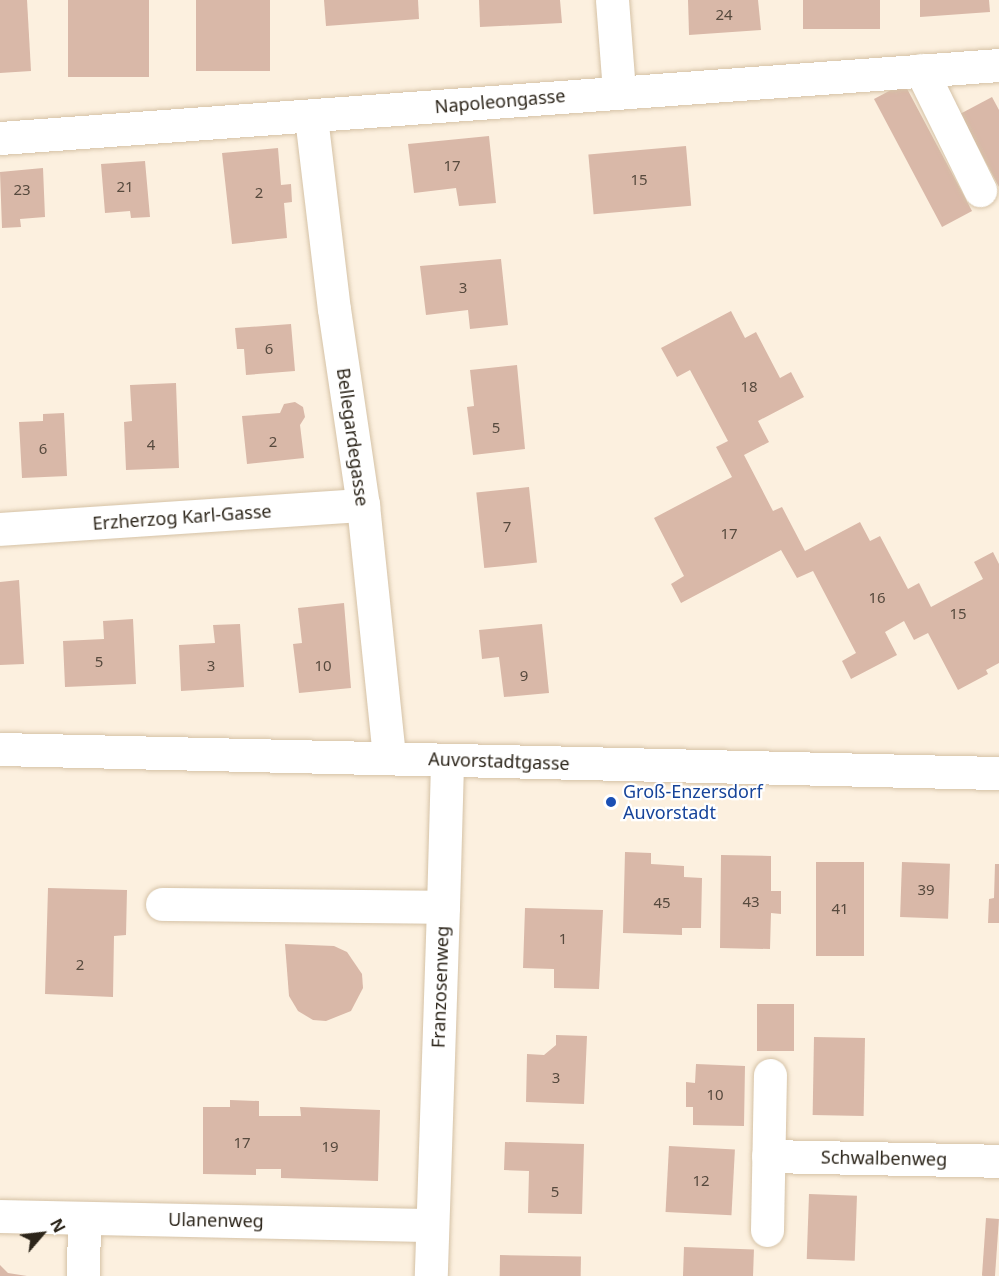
<!DOCTYPE html>
<meta charset="utf-8">
<style>
body{margin:0}
#map{position:relative;width:999px;height:1276px;overflow:hidden;background:#fcf0df;font-family:"Noto Sans",sans-serif}
div>[style]{position:absolute}
[style*='--x']{left:calc(var(--x)*1px);top:calc(var(--y)*1px);width:calc(var(--w)*1px);rotate:calc(var(--a)*1deg)}
.building>*{inset:0;background:#d9b8a8;transform-origin:0 0}
.roads{filter:drop-shadow(0 0 2px #d5c2a6) drop-shadow(0 0 2px #d5c2a6)}
.minor>*{height:33px;margin:-16.5px;padding:0 16.5px;transform-origin:16.5px;border-radius:16.5px;background:#fff}
.dots>*{width:16px;height:16px;translate:-50% -50%;box-sizing:border-box;border:3px solid #fff;border-radius:50%}
span{translate:-50% -50%;white-space:nowrap;text-align:center;line-height:1.15;-webkit-text-stroke:4.5px #fff;paint-order:stroke}
.number-label{font-size:15px;color:#574a3e}
.number-label span{-webkit-text-stroke-width:0}
.street-label{font-size:18px;color:#2c251a}
.transit-label{font-size:18px;color:#164399}
.left{translate:0 -50%;text-align:left}
.north{position:absolute;left:12px;top:1204px;width:60px;height:60px;-webkit-text-stroke:4px #fff;paint-order:stroke;rotate:62deg;font-size:16px;font-weight:700;line-height:24px;text-align:center;color:#2c251a}
.north::after{content:'';display:block;margin:auto;width:21px;height:27px;background:#2c251a;clip-path:polygon(50% 0,100% 100%,50% 72%,0 100%)}
</style>
<div id="map">
<div class="building">
<i style="clip-path:polygon(0 0,27px 0,31px 71px,0 73px)"></i>
<i style="left:68px;top:0;width:81px;height:77px"></i>
<i style="left:196px;top:0;width:74px;height:71px"></i>
<i style="clip-path:polygon(324px 0,418px 0,419px 19px,326px 26px)"></i>
<i style="clip-path:polygon(479px 0,560px 0,562px 23px,480px 27px)"></i>
<i style="clip-path:polygon(688px 0,758px 0,761px 30px,689px 35px)"></i>
<i style="left:803px;top:0;width:77px;height:29px"></i>
<i style="clip-path:polygon(920px 0,989px 0,990px 12px,920px 17px)"></i>
<i style="left:904px;top:83px;width:145px;height:34px;rotate:62deg"></i>
<i style="clip-path:polygon(992px 97px,999px 110px,999px 187px,960px 114px)"></i>
<i style="clip-path:polygon(489px 136px,496px 203px,459px 206px,456px 188px,414px 193px,408px 144px)"></i>
<i style="left:686px;top:146px;width:60px;height:98px;rotate:85deg"></i>
<i style="clip-path:polygon(278px 148px,281px 185px,291px 184px,292px 202px,284px 203px,287px 238px,232px 244px,222px 153px)"></i>
<i style="clip-path:polygon(145px 161px,150px 217px,131px 218px,130px 211px,105px 213px,101px 164px)"></i>
<i style="clip-path:polygon(43px 168px,45px 217px,20px 219px,21px 227px,2px 228px,0 172px)"></i>
<i style="clip-path:polygon(501px 259px,508px 325px,470px 329px,468px 310px,426px 315px,420px 266px)"></i>
<i style="clip-path:polygon(731px 311px,745px 338px,756px 332px,780px 378px,791px 372px,804px 397px,758px 421px,769px 442px,744px 455px,773px 511px,782px 507px,805px 551px,860px 522px,870px 541px,880px 536px,908px 589px,919px 583px,931px 607px,983px 579px,974px 562px,993px 552px,999px 564px,999px 663px,986px 670px,988px 674px,958px 690px,928px 633px,914px 640px,904px 621px,885px 632px,897px 655px,851px 679px,842px 661px,856px 653px,813px 571px,797px 578px,781px 550px,681px 603px,671px 584px,684px 576px,654px 518px,732px 477px,716px 447px,728px 441px,690px 370px,677px 377px,661px 348px)"></i>
<i style="clip-path:polygon(291px 324px,295px 371px,246px 375px,244px 349px,237px 349px,235px 328px)"></i>
<i style="clip-path:polygon(517px 365px,525px 449px,473px 455px,467px 407px,474px 406px,470px 370px)"></i>
<i style="clip-path:polygon(176px 383px,179px 468px,126px 470px,124px 422px,132px 421px,130px 385px)"></i>
<i style="clip-path:polygon(295px 402px,303px 407px,305px 417px,300px 425px,304px 458px,247px 464px,242px 416px,280px 413px,284px 404px)"></i>
<i style="clip-path:polygon(64px 413px,67px 476px,22px 478px,19px 422px,43px 421px,43px 414px)"></i>
<i style="left:529px;top:487px;width:76px;height:53px;rotate:84deg"></i>
<i style="clip-path:polygon(19px 580px,24px 664px,0 665px,0 582px)"></i>
<i style="clip-path:polygon(344px 603px,351px 688px,299px 693px,293px 644px,302px 643px,298px 608px)"></i>
<i style="clip-path:polygon(133px 619px,136px 684px,65px 687px,63px 641px,104px 639px,103px 621px)"></i>
<i style="clip-path:polygon(240px 624px,244px 687px,181px 691px,179px 645px,215px 643px,213px 625px)"></i>
<i style="clip-path:polygon(542px 624px,549px 693px,504px 697px,499px 657px,482px 659px,479px 630px)"></i>
<i style="clip-path:polygon(625px 852px,651px 853px,651px 864px,684px 866px,684px 877px,702px 878px,701px 928px,682px 928px,682px 935px,623px 933px)"></i>
<i style="clip-path:polygon(721px 855px,771px 856px,771px 891px,781px 891px,781px 914px,771px 913px,770px 949px,720px 948px)"></i>
<i style="left:816px;top:862px;width:48px;height:94px"></i>
<i style="left:902px;top:862px;width:48px;height:55px;rotate:2deg"></i>
<i style="clip-path:polygon(995px 864px,999px 864px,999px 923px,988px 923px,989px 899px,994px 898px)"></i>
<i style="clip-path:polygon(48px 888px,127px 890px,126px 935px,114px 936px,113px 997px,45px 994px)"></i>
<i style="clip-path:polygon(525px 908px,603px 910px,599px 989px,554px 988px,554px 969px,523px 968px)"></i>
<i style="clip-path:polygon(285px 944px,334px 946px,347px 952px,362px 974px,363px 988px,351px 1011px,326px 1021px,313px 1020px,298px 1011px,289px 996px)"></i>
<i style="left:757px;top:1004px;width:37px;height:47px"></i>
<i style="clip-path:polygon(556px 1035px,587px 1036px,584px 1104px,526px 1102px,527px 1054px,544px 1055px,556px 1045px)"></i>
<i style="left:814px;top:1037px;width:51px;height:78px;rotate:1deg"></i>
<i style="clip-path:polygon(696px 1064px,745px 1066px,744px 1126px,693px 1125px,693px 1107px,686px 1107px,686px 1082px,695px 1083px)"></i>
<i style="clip-path:polygon(230px 1100px,259px 1101px,259px 1116px,301px 1116px,300px 1107px,380px 1110px,378px 1181px,281px 1178px,281px 1169px,256px 1169px,256px 1175px,203px 1174px,203px 1107px,230px 1107px)"></i>
<i style="clip-path:polygon(505px 1142px,584px 1144px,582px 1214px,528px 1213px,529px 1171px,504px 1170px)"></i>
<i style="left:669px;top:1146px;width:66px;height:66px;rotate:3deg"></i>
<i style="left:809px;top:1194px;width:48px;height:65px;rotate:2deg"></i>
<i style="left:986px;top:1218px;width:13px;height:58px;rotate:4deg"></i>
<i style="left:684px;top:1247px;width:70px;height:29px;rotate:2deg"></i>
<i style="left:500px;top:1255px;width:81px;height:21px;rotate:1deg"></i>
<i style="clip-path:polygon(0 1265px,8px 1273px,27px 1276px,0 1276px)"></i>
</div>
<div class="roads">
<div class="minor">
<i style="--x:612;--y:0;--w:91;--a:85.6"></i>
<i style="--x:921;--y:70;--w:134;--a:63.8"></i>
<i style="--x:311;--y:117;--w:193;--a:83.2"></i>
<i style="--x:334;--y:309;--w:198;--a:81.6"></i>
<i style="--x:363;--y:505;--w:254;--a:84.1"></i>
<i style="--x:0;--y:138;--w:1002;--a:-4.18"></i>
<i style="--x:0;--y:529;--w:364;--a:-3.8"></i>
<i style="--x:0;--y:749;--w:999;--a:1.38"></i>
<i style="--x:162;--y:904;--w:281;--a:0.6"></i>
<i style="--x:443;--y:907;--w:369;--a:91.9"></i>
<i style="--x:443;--y:907;--w:147;--a:-88.4"></i>
<i style="--x:768;--y:1156;--w:231;--a:1.2"></i>
<i style="--x:0;--y:1216;--w:432;--a:1.2"></i>
<i style="--x:767;--y:1230;--w:155;--a:-88.9"></i>
<i style="--x:83;--y:1276;--w:58;--a:-89"></i>
</div>
</div>
<div class="dots">
<i style="left:611px;top:802px;background:#1a4fb4"></i>
</div>
<div class="number-label">
<span style="left:724px;top:15px">24</span>
<span style="left:452px;top:166px">17</span>
<span style="left:639px;top:180px">15</span>
<span style="left:125px;top:187px">21</span>
<span style="left:22px;top:190px">23</span>
<span style="left:259px;top:193px">2</span>
<span style="left:463px;top:288px">3</span>
<span style="left:269px;top:349px">6</span>
<span style="left:749px;top:387px">18</span>
<span style="left:496px;top:428px">5</span>
<span style="left:273px;top:442px">2</span>
<span style="left:151px;top:445px">4</span>
<span style="left:43px;top:449px">6</span>
<span style="left:507px;top:527px">7</span>
<span style="left:729px;top:534px">17</span>
<span style="left:877px;top:598px">16</span>
<span style="left:958px;top:614px">15</span>
<span style="left:99px;top:662px">5</span>
<span style="left:211px;top:666px">3</span>
<span style="left:323px;top:666px">10</span>
<span style="left:524px;top:676px">9</span>
<span style="left:926px;top:890px">39</span>
<span style="left:751px;top:902px">43</span>
<span style="left:662px;top:903px">45</span>
<span style="left:840px;top:909px">41</span>
<span style="left:563px;top:939px">1</span>
<span style="left:80px;top:965px">2</span>
<span style="left:556px;top:1078px">3</span>
<span style="left:715px;top:1095px">10</span>
<span style="left:242px;top:1143px">17</span>
<span style="left:330px;top:1147px">19</span>
<span style="left:701px;top:1181px">12</span>
<span style="left:555px;top:1192px">5</span>
</div>
<div class="street-label">
<span style="left:500px;top:101px;rotate:-5deg">Napoleongasse</span>
<span style="left:353px;top:437px;rotate:82deg">Bellegardegasse</span>
<span style="left:182px;top:517px;rotate:-4deg">Erzherzog Karl-Gasse</span>
<span style="left:499px;top:761px;rotate:2deg">Auvorstadtgasse</span>
<span style="left:440px;top:987px;rotate:-88deg">Franzosenweg</span>
<span style="left:884px;top:1158px;rotate:1deg">Schwalbenweg</span>
<span style="left:216px;top:1220px;rotate:1deg">Ulanenweg</span>
</div>
<div class="transit-label">
<span class="left" style="left:623px;top:802px">Groß-Enzersdorf<br>Auvorstadt</span>
</div>
<div class="north">N</div>
</div>
